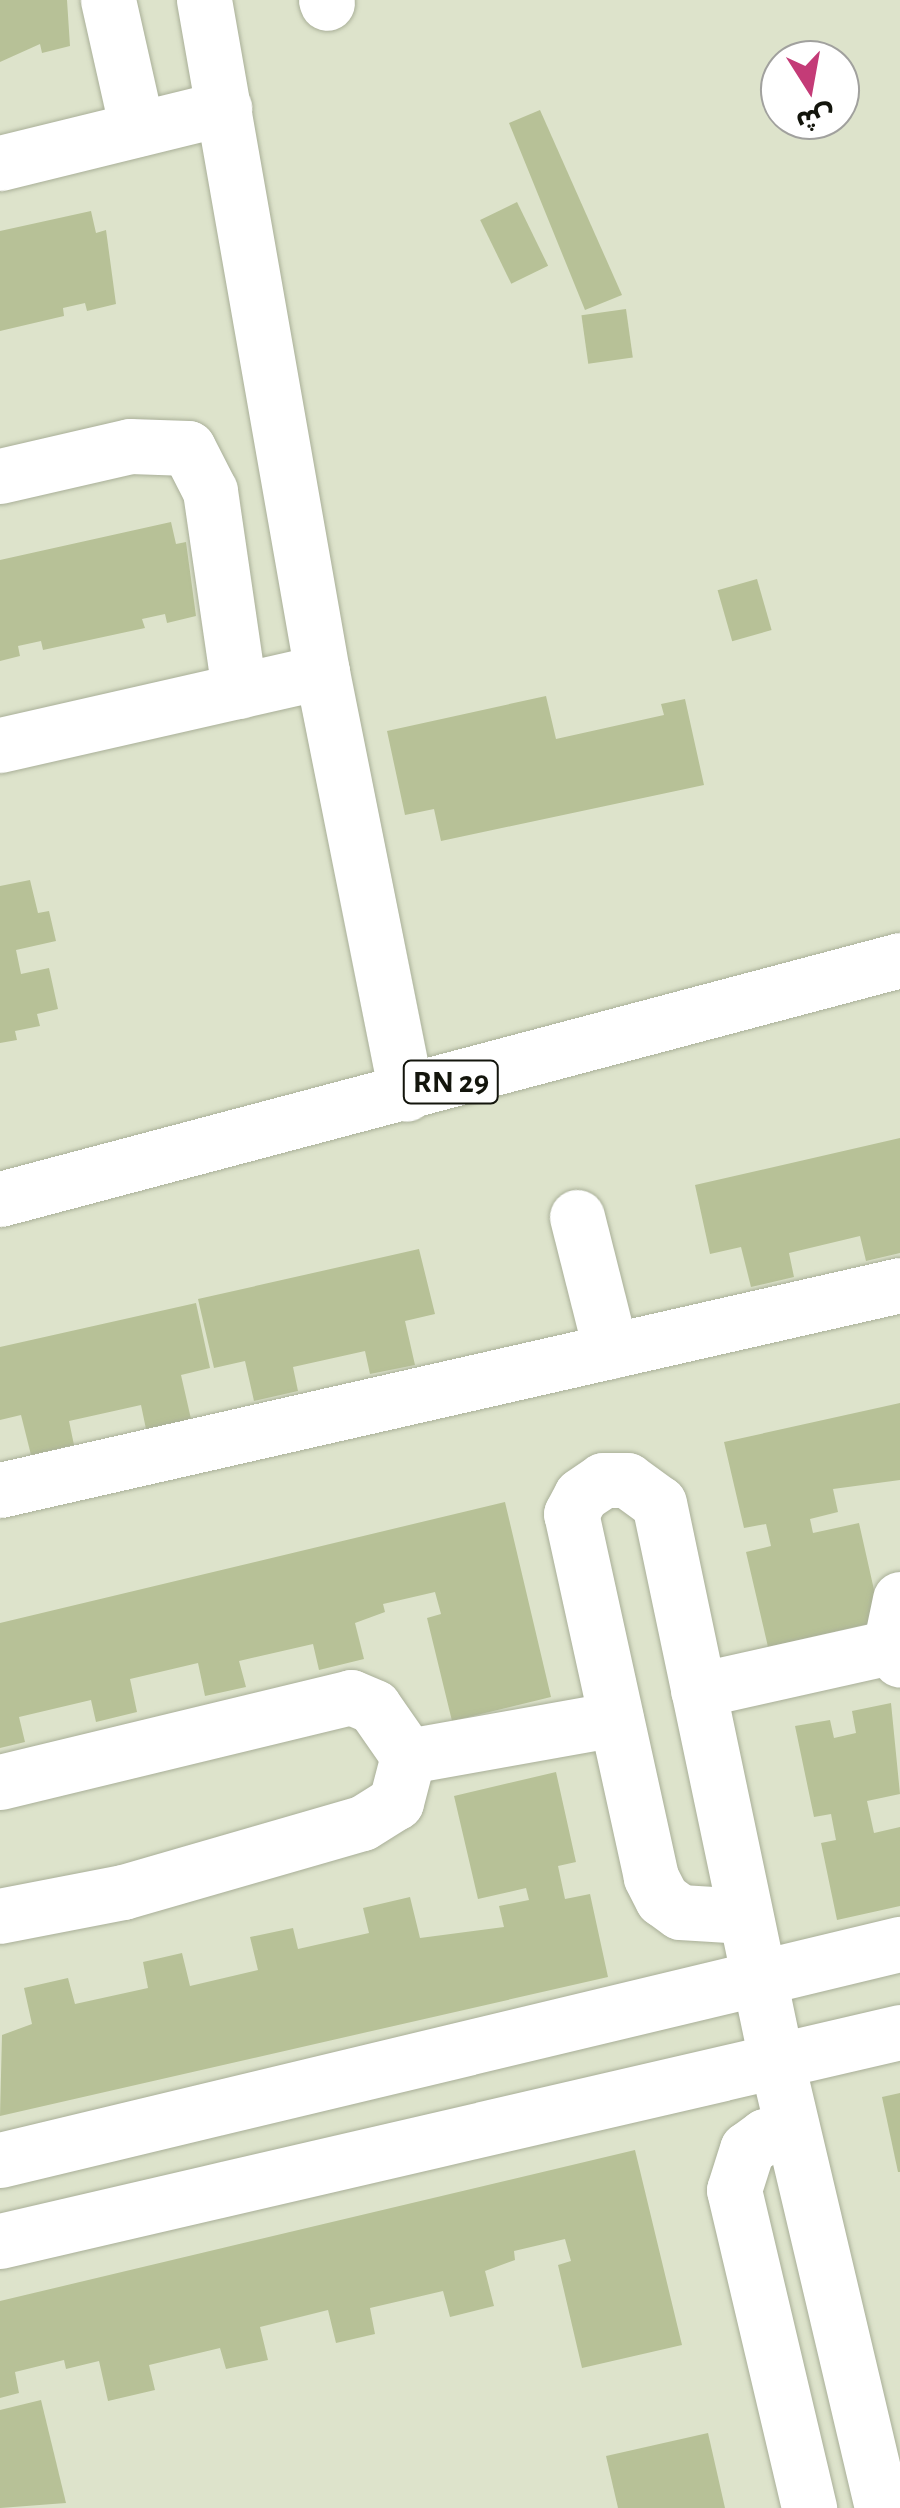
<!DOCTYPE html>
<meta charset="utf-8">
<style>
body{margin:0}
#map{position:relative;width:900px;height:2508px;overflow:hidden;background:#dde3cb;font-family:"Alegreya Sans","Noto Sans Arabic",sans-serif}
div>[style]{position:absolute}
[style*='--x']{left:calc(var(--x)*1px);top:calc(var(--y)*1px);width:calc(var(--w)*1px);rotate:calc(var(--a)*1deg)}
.building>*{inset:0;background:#b7c197;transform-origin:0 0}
.roads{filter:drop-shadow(0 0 2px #a9af98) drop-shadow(0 0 2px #a9af98)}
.minor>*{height:55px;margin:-27.5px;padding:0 27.5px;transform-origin:27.5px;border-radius:27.5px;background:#fff}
.major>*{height:55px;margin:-27.5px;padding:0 27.5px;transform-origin:27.5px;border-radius:27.5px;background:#fff}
span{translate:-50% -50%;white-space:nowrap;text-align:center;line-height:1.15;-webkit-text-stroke:8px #fff;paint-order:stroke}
.shield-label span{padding:2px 8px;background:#fff;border:2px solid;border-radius:8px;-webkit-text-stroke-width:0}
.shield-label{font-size:32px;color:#13150c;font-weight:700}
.north{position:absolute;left:760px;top:40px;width:100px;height:100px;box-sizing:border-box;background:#fff;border:2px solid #a1a19e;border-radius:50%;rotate:169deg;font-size:28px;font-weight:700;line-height:40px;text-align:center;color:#13150c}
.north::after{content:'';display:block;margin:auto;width:35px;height:45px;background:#c43b77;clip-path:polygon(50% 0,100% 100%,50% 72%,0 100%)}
</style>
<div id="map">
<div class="building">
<i style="clip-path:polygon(0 0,67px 0,70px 46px,42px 53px,40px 44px,0 62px)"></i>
<i style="clip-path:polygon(540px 110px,622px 295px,585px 310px,509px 123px)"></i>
<i style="left:517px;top:202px;width:71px;height:41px;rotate:64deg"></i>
<i style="clip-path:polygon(91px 211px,96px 233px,106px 230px,116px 304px,87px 311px,85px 303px,63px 308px,64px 316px,0 331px,0 231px)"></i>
<i style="left:626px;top:309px;width:49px;height:45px;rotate:82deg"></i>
<i style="clip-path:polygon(171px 522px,176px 544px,186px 542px,196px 616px,167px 623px,165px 614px,142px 619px,145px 628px,43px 650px,41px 641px,18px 646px,20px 656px,0 661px,0 560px)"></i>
<i style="left:757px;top:579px;width:53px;height:41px;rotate:74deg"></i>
<i style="clip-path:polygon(546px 696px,556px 739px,664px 715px,661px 704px,685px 699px,704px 785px,441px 841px,434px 809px,405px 815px,387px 731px)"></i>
<i style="clip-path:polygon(30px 880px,38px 913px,49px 911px,56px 941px,16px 950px,21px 974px,49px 968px,58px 1009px,37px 1014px,40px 1026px,15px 1031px,17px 1040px,0 1043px,0 886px)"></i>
<i style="clip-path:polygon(900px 1138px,900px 1253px,866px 1261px,860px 1236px,789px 1253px,794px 1277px,751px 1287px,741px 1247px,710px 1254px,695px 1185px)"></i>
<i style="clip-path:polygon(419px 1249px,435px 1314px,405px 1321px,415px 1365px,370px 1374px,365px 1351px,293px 1367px,298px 1391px,254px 1401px,245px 1361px,214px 1368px,198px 1299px)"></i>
<i style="clip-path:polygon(196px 1303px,210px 1368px,181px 1375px,191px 1419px,146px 1429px,141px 1405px,69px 1421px,74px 1445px,31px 1455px,21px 1415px,0 1420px,0 1347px)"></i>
<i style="clip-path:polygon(900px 1403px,900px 1480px,833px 1489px,838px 1512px,810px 1519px,813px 1533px,859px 1523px,881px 1621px,768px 1647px,746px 1552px,771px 1546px,766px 1524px,744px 1528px,724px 1442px)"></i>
<i style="clip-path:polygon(505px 1502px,551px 1697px,452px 1721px,427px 1618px,441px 1614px,435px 1592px,383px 1604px,385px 1612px,355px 1623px,364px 1659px,319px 1670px,313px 1644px,239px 1661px,246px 1687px,205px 1696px,198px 1663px,130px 1679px,137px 1712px,96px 1722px,91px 1700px,19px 1717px,25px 1742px,0 1748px,0 1623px)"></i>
<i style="clip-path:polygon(891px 1703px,900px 1794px,867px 1801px,874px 1833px,900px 1827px,900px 1906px,837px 1920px,821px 1843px,836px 1840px,831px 1814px,814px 1817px,795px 1726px,830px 1720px,834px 1738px,856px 1733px,852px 1711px)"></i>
<i style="clip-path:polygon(556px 1772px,576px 1862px,558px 1866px,565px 1899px,590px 1894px,608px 1977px,0 2116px,2px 2035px,32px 2024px,24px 1988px,68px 1978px,75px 2004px,148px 1988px,143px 1962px,182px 1953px,190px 1986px,258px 1970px,250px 1937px,293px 1928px,298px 1949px,369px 1933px,363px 1908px,410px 1897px,420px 1938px,504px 1927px,499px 1906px,529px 1900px,526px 1888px,478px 1899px,454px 1796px)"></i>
<i style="clip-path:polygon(900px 2093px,900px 2172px,898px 2172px,882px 2097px)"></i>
<i style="clip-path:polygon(635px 2150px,682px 2345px,582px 2368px,558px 2265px,571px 2261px,565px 2239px,514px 2251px,515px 2260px,485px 2271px,494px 2306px,450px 2317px,443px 2291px,370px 2308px,375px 2334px,336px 2343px,328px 2310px,260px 2327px,268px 2360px,226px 2369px,220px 2348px,149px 2365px,155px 2390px,108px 2401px,99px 2361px,66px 2369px,64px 2360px,15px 2372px,19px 2393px,0 2398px,0 2301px)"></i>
<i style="clip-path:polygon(41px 2400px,66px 2503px,0 2508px,0 2410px)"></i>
<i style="clip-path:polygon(708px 2433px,725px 2508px,618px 2508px,606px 2456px)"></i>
</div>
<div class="roads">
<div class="minor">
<i style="--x:108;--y:0;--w:132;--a:77.3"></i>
<i style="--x:204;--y:0;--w:682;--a:80.04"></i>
<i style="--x:322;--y:672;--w:430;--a:78.7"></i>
<i style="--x:326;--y:0;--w:3;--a:72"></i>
<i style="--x:0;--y:163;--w:231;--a:-13.8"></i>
<i style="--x:0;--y:476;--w:133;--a:-13"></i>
<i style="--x:130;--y:446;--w:58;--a:2"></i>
<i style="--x:188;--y:448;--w:48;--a:62.9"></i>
<i style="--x:210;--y:491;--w:202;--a:81.7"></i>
<i style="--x:0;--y:745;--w:330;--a:-12.8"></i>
<i style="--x:577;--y:1217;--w:138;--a:75.8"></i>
<i style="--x:0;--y:1490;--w:923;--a:-12.83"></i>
<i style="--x:890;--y:1647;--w:49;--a:-78.2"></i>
<i style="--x:698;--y:1690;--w:197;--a:-12.6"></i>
<i style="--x:890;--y:1647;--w:16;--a:52"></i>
<i style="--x:408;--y:1756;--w:211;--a:-10.1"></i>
<i style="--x:0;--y:1782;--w:361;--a:-13.6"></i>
<i style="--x:351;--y:1697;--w:25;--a:23"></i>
<i style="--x:374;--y:1707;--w:60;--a:55.2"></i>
<i style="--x:408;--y:1756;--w:48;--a:104.6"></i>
<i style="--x:396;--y:1802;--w:40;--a:148"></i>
<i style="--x:362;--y:1823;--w:249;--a:163.9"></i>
<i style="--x:123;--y:1892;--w:125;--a:169"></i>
<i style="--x:745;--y:1916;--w:65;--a:-176.5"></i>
<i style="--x:680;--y:1912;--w:22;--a:-144"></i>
<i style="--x:662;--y:1899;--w:25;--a:-117"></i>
<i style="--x:651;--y:1877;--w:372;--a:-102.4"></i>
<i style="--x:571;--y:1514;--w:21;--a:-62"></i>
<i style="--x:581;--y:1495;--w:27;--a:-34"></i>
<i style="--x:603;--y:1480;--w:24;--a:0"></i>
<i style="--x:627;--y:1480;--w:39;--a:36"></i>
<i style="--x:659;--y:1503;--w:568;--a:78.12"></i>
<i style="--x:776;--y:2059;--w:461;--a:76.7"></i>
<i style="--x:792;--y:2132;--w:27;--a:172"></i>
<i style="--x:765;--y:2136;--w:22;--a:144"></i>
<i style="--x:747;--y:2149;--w:43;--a:107.6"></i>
<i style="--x:734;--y:2190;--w:327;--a:76.7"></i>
<i style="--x:0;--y:2160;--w:926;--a:-13.5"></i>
<i style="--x:0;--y:2241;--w:924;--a:-13.07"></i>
</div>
<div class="major">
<i style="--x:0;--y:1199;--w:931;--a:-14.87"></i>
</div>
</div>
<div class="shield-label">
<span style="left:451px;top:1082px">RN 29</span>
</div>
<div class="north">ش</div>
</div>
